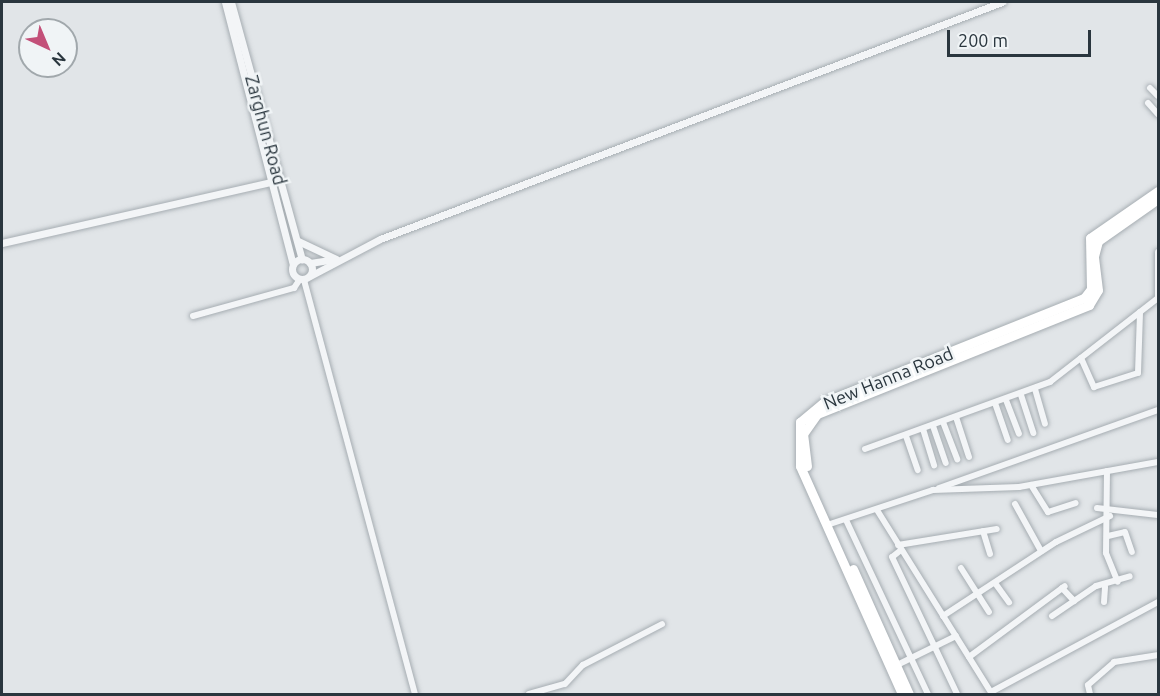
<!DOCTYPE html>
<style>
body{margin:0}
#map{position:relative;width:1160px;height:696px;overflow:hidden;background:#e1e5e8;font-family:Ubuntu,sans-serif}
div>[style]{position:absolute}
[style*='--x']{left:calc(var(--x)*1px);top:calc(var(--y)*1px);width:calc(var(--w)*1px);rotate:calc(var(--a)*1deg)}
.roads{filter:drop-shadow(0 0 2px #a6adb2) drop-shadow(0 0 2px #a6adb2)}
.minor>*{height:6px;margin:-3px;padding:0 3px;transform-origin:3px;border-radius:3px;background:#f3f5f7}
.tertiary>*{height:7px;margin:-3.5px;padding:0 3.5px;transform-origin:3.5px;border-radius:3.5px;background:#f3f5f7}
.tertiary>.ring{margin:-3.5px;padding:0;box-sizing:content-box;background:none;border:7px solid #f3f5f7;border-radius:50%}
.primary>*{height:9px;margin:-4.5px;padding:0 4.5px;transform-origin:4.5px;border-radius:4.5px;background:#fff}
span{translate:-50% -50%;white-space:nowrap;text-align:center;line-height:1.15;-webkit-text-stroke:5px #f0f4f6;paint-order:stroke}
.street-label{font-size:18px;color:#2a363e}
.frame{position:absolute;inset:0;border:3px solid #2a363e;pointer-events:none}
.north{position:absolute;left:18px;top:18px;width:60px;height:60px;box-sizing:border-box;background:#f0f4f6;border:2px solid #a1a8ac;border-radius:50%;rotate:136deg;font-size:16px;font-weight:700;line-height:24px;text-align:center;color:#2a363e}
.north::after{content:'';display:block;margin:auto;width:21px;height:27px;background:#c35079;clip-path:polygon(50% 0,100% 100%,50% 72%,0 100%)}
.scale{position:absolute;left:947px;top:30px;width:144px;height:27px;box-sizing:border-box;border:3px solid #2a363e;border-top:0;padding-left:8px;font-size:18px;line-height:21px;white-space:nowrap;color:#2a363e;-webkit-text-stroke:4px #f0f4f6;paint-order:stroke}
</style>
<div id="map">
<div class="roads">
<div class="minor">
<i style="--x:1150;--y:88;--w:11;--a:45"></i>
<i style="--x:1148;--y:103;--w:15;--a:48"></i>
<i style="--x:304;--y:280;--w:429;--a:75"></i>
<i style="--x:193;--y:316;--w:105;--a:-15.5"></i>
<i style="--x:294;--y:288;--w:11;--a:-56"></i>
<i style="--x:1081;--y:358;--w:32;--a:66"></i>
<i style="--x:1094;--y:387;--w:46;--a:-17.7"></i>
<i style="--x:1138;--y:373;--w:61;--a:-88.1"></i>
<i style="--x:1035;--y:389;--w:36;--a:74"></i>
<i style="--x:1021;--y:395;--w:40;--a:72"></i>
<i style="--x:1006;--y:400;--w:36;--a:69"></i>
<i style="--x:995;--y:403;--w:39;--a:71"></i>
<i style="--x:956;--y:417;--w:42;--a:72"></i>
<i style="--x:943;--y:422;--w:40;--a:69"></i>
<i style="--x:933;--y:426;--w:39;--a:71"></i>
<i style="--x:923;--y:429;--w:38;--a:73"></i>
<i style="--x:906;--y:436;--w:36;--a:71"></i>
<i style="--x:865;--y:449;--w:197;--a:-19.9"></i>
<i style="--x:1050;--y:382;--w:137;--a:-37.9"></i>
<i style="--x:1158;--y:298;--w:46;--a:-90"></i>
<i style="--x:1107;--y:471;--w:82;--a:90.7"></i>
<i style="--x:1106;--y:553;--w:31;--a:68"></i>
<i style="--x:1031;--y:485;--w:32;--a:58"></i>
<i style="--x:1048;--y:512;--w:29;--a:-18"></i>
<i style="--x:939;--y:488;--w:232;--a:-19.6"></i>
<i style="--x:1015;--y:504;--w:54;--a:61"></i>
<i style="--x:1097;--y:508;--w:61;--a:6.5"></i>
<i style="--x:877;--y:510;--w:217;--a:58"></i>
<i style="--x:846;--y:520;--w:192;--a:64.8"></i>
<i style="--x:827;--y:525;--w:112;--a:-18.3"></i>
<i style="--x:933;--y:490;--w:86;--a:-2"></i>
<i style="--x:1019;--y:487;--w:141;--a:-10.2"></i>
<i style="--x:983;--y:531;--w:24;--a:73"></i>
<i style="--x:1108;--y:536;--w:17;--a:-13"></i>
<i style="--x:1125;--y:532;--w:21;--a:71"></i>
<i style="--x:898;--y:545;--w:100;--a:-9.2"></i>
<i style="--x:901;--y:550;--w:11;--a:142"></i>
<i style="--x:892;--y:557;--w:152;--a:64.6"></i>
<i style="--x:961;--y:568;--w:52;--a:57.5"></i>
<i style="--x:995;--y:583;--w:24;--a:54"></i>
<i style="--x:1062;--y:588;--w:18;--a:47"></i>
<i style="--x:1104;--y:602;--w:15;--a:-86"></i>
<i style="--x:943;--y:616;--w:135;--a:-33.2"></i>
<i style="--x:1056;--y:542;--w:60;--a:-25.7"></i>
<i style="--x:1052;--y:616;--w:53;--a:-34.3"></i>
<i style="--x:1096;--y:586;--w:35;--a:-16"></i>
<i style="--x:969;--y:657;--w:119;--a:-36.5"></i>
<i style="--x:895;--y:666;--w:68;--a:-26.2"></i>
<i style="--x:991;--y:692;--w:190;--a:-28.3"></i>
<i style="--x:529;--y:694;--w:37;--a:-16"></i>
<i style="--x:565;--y:684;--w:26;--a:-47"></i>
<i style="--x:583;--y:665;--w:89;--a:-27.4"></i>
<i style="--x:1090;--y:694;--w:9;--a:-103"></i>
<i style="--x:1088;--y:685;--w:35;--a:-41"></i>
<i style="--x:1114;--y:662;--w:45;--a:-9"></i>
</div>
<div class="tertiary">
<i style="--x:225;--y:2;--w:271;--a:75.5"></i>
<i style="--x:231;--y:2;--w:267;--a:74.6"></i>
<i style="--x:298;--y:241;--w:42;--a:25.3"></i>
<i style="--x:2;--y:243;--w:284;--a:-12.8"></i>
<i class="ring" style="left:292px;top:259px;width:13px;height:13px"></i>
<i style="--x:310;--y:263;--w:25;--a:-9"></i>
<i style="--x:310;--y:276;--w:79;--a:-27.9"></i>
<i style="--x:380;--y:239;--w:666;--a:-20.86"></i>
</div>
<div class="primary">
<i style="--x:807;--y:466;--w:32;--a:-97"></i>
<i style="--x:803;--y:434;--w:24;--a:-55"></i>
<i style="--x:817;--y:414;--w:293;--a:-21.8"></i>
<i style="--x:1089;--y:305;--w:17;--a:-59"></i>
<i style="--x:1098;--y:290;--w:34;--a:-97"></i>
<i style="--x:1094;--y:256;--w:16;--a:-75"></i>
<i style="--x:1098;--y:241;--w:73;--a:-35"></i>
<i style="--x:853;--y:569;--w:137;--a:65.9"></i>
<i style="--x:902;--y:694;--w:250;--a:-114.1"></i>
<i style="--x:800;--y:466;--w:44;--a:-90"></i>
<i style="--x:800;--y:422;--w:31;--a:-40"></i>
<i style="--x:824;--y:402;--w:280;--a:-21.8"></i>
<i style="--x:1084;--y:298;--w:11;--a:-52"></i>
<i style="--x:1091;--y:289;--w:51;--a:-91.1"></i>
<i style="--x:1090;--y:238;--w:83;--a:-34.7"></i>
</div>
</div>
<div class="street-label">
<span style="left:266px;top:130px;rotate:75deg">Zarghun Road</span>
<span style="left:888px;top:378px;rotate:-22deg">New Hanna Road</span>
</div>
<div class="frame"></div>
<div class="north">N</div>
<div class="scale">200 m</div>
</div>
